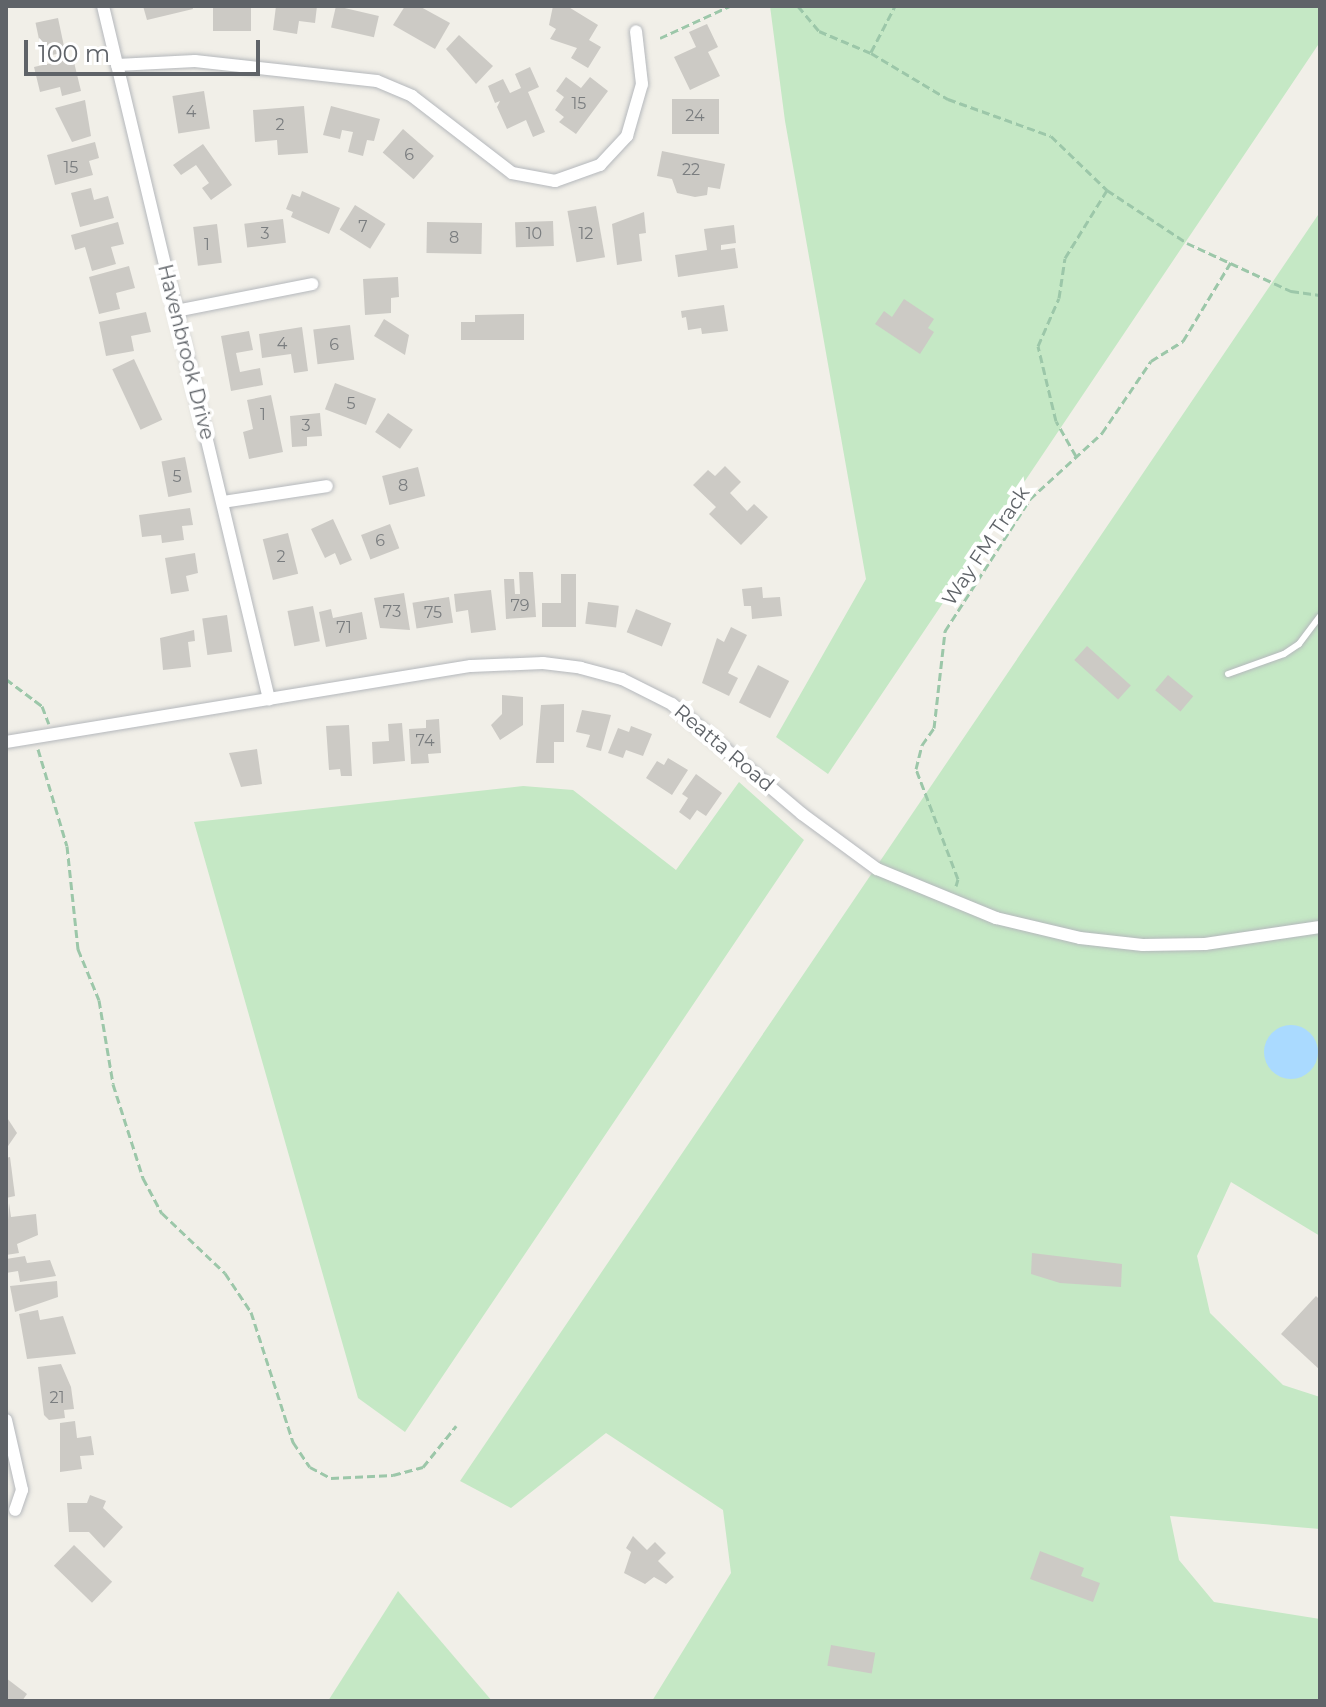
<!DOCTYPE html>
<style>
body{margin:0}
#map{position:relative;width:1326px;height:1707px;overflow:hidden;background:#f1efe8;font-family:Montserrat,sans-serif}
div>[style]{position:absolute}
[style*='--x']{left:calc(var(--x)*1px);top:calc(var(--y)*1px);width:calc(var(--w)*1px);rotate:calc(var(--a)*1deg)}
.green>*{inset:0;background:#c5e8c5}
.water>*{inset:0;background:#aadaff}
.round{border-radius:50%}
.building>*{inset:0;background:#cccac5;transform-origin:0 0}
.path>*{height:3px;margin-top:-1.5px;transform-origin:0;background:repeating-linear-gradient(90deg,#9cc7a9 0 8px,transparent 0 12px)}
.roads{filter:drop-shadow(0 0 2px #b5b8bc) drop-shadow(0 0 2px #b5b8bc)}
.lane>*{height:6px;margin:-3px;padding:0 3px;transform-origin:3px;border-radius:3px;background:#fff}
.street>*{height:12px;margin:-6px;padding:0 6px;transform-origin:6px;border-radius:6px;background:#fff}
span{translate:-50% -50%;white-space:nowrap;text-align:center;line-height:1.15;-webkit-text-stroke:8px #fff;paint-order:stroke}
.number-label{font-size:16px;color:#7a7d7f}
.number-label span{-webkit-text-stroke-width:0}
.street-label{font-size:20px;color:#5f6368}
.frame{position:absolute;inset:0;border:8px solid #5f6368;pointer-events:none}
.scale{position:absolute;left:24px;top:40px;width:236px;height:36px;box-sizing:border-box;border:4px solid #5f6368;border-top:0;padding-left:10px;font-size:24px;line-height:28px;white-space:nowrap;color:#5f6368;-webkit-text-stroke:6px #fff;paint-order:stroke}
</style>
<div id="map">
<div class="green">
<i style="clip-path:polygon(770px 6px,1320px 6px,1320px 42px,828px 774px,776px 737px,866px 579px,785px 121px)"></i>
<i style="clip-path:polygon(1320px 212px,1320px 1236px,1231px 1182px,1197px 1256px,1210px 1313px,1283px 1385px,1320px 1397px,1320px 1529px,1170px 1516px,1179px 1560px,1214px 1602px,1320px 1619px,1320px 1701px,652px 1701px,731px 1573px,723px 1510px,606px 1433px,511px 1508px,460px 1481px)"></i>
<i style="clip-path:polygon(739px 782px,804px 840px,405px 1432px,358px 1398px,194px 822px,523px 786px,573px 790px,676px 870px)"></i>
<i style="clip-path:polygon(398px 1591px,492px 1701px,328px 1701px)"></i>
</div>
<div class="water">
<i class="round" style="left:1264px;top:1025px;width:54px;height:54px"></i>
</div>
<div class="building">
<i style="clip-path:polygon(143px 6px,192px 6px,193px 9px,147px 20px)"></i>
<i style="left:213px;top:6px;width:38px;height:25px"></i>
<i style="clip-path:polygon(276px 6px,317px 6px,315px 23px,299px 21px,297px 34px,273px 30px)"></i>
<i style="left:336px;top:6px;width:44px;height:22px;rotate:13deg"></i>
<i style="clip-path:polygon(405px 6px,419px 6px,450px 23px,435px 49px,393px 25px)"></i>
<i style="clip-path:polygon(553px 6px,567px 6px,598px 25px,589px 40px,601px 47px,588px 68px,571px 58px,577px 48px,550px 39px,556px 29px,549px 25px)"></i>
<i style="left:58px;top:18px;width:35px;height:23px;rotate:78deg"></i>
<i style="clip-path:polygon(707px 24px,718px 47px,708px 52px,720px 76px,690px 90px,674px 57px,696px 47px,689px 32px)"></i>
<i style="clip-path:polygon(459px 35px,493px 66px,476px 84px,446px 49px)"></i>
<i style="clip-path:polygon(73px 58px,81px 91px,62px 96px,60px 87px,40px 92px,34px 67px)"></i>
<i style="clip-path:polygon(530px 67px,539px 87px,528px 92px,545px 132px,533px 137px,526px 120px,507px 129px,497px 107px,500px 101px,495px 103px,488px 86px,503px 79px,510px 93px,521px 88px,515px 74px)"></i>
<i style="clip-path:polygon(566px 77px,581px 88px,590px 77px,608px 91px,576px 134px,559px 122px,564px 117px,555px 110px,564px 97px,556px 91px)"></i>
<i style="left:204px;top:91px;width:38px;height:32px;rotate:81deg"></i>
<i style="left:672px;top:99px;width:47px;height:35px"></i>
<i style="clip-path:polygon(85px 100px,91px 136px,72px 142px,55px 108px)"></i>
<i style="clip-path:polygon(304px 106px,308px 153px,278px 155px,277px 140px,255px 142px,253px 110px)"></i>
<i style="clip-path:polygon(331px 106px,380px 119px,374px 141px,367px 140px,363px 156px,348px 152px,353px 132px,342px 130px,340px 139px,323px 135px)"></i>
<i style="left:403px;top:129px;width:41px;height:31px;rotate:41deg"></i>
<i style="clip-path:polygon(95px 142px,99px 158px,89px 161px,93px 175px,55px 185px,47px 155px)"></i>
<i style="clip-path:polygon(203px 144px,232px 185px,211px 200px,202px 188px,209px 183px,196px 165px,181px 175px,173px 165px)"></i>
<i style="clip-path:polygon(662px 151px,725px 164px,720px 189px,708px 187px,707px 195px,695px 197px,677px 193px,672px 179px,657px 176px)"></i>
<i style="clip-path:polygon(91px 188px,94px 200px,108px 196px,114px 218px,80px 227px,71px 193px)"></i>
<i style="clip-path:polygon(302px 191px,340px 208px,329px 234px,291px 217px,293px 212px,286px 209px,292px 194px,300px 197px)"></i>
<i style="left:355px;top:205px;width:36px;height:29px;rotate:32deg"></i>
<i style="left:596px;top:206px;width:52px;height:29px;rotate:80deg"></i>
<i style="clip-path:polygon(644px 212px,646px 233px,639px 234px,642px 261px,617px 265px,612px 224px)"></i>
<i style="left:283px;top:219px;width:24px;height:39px;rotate:83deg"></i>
<i style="left:553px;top:221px;width:25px;height:38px;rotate:88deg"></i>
<i style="clip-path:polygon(118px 222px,124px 244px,111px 247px,116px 264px,92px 271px,85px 247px,75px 250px,71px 235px)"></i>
<i style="left:427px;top:222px;width:55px;height:31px;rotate:1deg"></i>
<i style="left:217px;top:224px;width:39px;height:24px;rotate:83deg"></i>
<i style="clip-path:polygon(734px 225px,736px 243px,721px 245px,721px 250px,735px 248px,738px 268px,678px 277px,675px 255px,707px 250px,704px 229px)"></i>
<i style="clip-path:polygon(129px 266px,135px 288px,116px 293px,120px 309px,99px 314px,89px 277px)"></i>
<i style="clip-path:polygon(398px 277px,399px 297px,391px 298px,391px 313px,365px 315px,363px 279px)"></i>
<i style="clip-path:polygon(904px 299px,934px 319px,928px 328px,934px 332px,920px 354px,875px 324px,884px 311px,892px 317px)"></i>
<i style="clip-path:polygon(724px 305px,728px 331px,702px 334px,701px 328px,688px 330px,686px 317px,682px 318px,681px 311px)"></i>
<i style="clip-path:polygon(146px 312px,151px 332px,131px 336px,134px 351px,106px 356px,99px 322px)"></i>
<i style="clip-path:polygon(524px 314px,524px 340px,461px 340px,461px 322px,475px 322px,475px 315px)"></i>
<i style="clip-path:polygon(384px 319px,409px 335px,405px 355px,374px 336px)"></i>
<i style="left:350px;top:325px;width:35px;height:37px;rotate:83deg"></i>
<i style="clip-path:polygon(302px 327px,308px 371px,294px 373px,291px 354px,262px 358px,259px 334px)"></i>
<i style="clip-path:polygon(249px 331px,253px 350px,236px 353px,240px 372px,260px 368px,263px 385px,231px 391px,221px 336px)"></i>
<i style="left:134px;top:359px;width:67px;height:24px;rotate:65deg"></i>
<i style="left:335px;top:383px;width:44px;height:28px;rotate:21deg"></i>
<i style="clip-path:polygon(271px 395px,283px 452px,249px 459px,243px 432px,253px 429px,247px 400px)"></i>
<i style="clip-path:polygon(320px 413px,322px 436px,307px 437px,307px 446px,292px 447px,290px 416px)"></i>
<i style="left:388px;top:413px;width:30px;height:23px;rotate:34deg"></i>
<i style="left:185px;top:457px;width:36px;height:24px;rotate:79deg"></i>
<i style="clip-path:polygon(725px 466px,741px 482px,730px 493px,747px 511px,754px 504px,768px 517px,741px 545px,709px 514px,716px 507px,693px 485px,708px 470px,715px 476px)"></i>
<i style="left:418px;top:467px;width:30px;height:37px;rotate:76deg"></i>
<i style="clip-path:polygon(190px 508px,193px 525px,182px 526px,184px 540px,162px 543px,161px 535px,142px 537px,139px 515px)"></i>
<i style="clip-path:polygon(333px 519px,352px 560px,340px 565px,335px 553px,325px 558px,311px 529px)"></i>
<i style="left:390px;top:524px;width:26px;height:31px;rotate:69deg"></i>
<i style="left:288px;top:533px;width:42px;height:26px;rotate:76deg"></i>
<i style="clip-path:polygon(195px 553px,198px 573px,186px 576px,189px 591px,171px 594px,165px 558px)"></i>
<i style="clip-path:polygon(519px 572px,533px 572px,536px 617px,506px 619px,504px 579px,514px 579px,515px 594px,520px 594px)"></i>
<i style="clip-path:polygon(561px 574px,576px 574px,576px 627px,542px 627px,542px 603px,561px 603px)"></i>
<i style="clip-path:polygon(762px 587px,763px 598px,780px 597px,782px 616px,752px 619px,751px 606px,744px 606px,742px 589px)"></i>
<i style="clip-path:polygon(491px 590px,496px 630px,471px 633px,468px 610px,456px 612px,454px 594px)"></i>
<i style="clip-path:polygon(404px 593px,410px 630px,380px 628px,374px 598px)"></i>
<i style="left:449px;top:597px;width:26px;height:37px;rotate:81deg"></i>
<i style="left:588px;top:602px;width:31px;height:22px;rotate:7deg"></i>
<i style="left:313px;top:606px;width:36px;height:26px;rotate:79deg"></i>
<i style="clip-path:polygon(331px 609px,333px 618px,362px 612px,367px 639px,326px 647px,319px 612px)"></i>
<i style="left:636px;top:609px;width:38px;height:25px;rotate:22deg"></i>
<i style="left:227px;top:615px;width:37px;height:25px;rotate:82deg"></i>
<i style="clip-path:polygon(731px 627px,747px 635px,728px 673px,738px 678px,729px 696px,702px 683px,717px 638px,724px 642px)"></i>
<i style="clip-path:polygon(194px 630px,195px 641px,188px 642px,191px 667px,163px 670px,160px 638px)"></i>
<i style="left:1087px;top:646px;width:59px;height:19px;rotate:42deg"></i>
<i style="left:758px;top:665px;width:35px;height:42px;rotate:27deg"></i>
<i style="left:1168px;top:675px;width:33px;height:20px;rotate:40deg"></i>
<i style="clip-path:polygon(502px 695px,523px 697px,523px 725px,500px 740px,491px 725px,502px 714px)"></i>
<i style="clip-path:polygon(564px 704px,564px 742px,554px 742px,554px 763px,536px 763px,541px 705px)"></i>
<i style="clip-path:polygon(582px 710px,611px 715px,601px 751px,586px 747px,590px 735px,576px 732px)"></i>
<i style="clip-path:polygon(439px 719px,441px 753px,428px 754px,429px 763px,411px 764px,409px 729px,426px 728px,426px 720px)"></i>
<i style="clip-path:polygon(402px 723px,405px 761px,373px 764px,372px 742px,389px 741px,388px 724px)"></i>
<i style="clip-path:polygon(349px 725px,352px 776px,341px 776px,340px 769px,329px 770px,326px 726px)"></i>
<i style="clip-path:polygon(631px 726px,652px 734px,643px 756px,626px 750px,623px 758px,608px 753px,618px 728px,629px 732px)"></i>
<i style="clip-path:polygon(257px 749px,262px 784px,241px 787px,229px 753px)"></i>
<i style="clip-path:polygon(668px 758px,688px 770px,672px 795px,646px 778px,657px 761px,664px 765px)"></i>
<i style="clip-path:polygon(696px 774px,722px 793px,706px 816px,697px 810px,690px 820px,679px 812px,688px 798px,682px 794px)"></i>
<i style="clip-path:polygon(6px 1116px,17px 1133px,6px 1149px)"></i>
<i style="clip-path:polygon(10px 1157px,15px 1196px,6px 1198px,6px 1158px)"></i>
<i style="clip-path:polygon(9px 1203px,11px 1217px,36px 1214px,38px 1235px,17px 1244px,19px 1253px,6px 1255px)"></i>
<i style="clip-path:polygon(1032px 1253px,1122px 1264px,1121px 1287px,1060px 1283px,1031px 1274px)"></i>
<i style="clip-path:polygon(25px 1256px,27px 1263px,50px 1260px,56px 1276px,20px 1282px,18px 1271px,6px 1273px,6px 1259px)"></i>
<i style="clip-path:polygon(57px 1281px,58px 1297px,15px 1312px,10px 1286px)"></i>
<i style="clip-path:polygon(1316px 1296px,1320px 1300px,1320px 1370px,1281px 1334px)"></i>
<i style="clip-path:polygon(38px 1310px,40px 1320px,63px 1316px,76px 1354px,27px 1359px,19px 1314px)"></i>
<i style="clip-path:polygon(61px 1364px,71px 1387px,74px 1409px,64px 1410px,65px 1418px,49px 1420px,44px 1415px,38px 1367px)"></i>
<i style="clip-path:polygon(75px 1421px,77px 1438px,91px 1436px,94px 1455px,80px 1456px,82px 1469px,60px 1472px,60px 1423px)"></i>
<i style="clip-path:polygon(90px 1495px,106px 1501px,103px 1508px,123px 1527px,104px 1548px,89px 1532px,69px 1532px,67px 1503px,87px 1503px)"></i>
<i style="clip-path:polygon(633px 1536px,647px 1550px,655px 1542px,666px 1553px,658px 1561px,674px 1577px,666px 1584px,654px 1577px,645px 1584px,624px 1573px,631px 1552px,626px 1548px)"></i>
<i style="left:74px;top:1545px;width:53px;height:29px;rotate:44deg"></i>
<i style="clip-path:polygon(1040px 1551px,1084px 1568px,1081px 1576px,1100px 1583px,1093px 1602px,1030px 1579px)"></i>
<i style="left:831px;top:1645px;width:45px;height:21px;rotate:10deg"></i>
<i style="clip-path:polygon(6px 1678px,27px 1694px,22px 1701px,6px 1701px)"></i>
</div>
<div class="path">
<i style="--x:798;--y:6;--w:33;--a:50"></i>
<i style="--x:819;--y:31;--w:56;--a:22.9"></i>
<i style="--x:871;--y:53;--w:90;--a:30.9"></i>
<i style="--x:948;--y:99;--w:109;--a:19.8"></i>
<i style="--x:1051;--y:136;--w:78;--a:44"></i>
<i style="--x:1107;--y:190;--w:96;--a:33.5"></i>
<i style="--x:1187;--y:243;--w:115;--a:24.8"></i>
<i style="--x:1291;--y:291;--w:29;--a:8"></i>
<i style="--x:660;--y:38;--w:77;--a:-24.6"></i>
<i style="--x:871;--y:52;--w:52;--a:-62.4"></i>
<i style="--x:1076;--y:456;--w:40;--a:-119.7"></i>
<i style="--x:1056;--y:421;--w:77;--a:-103.5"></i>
<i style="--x:1038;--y:346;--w:52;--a:-66.4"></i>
<i style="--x:1059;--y:298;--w:40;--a:-81.5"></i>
<i style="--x:1065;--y:258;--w:80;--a:-58.3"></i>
<i style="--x:6;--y:679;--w:45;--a:36.9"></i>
<i style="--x:42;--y:706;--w:19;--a:69"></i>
<i style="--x:38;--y:749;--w:101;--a:73.4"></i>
<i style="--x:67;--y:846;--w:104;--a:83.9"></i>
<i style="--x:78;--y:949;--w:55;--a:67.6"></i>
<i style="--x:99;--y:1000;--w:85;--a:80.5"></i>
<i style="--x:113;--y:1084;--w:99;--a:72.3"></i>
<i style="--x:143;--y:1178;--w:40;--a:62"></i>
<i style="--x:162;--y:1213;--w:87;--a:43.6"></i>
<i style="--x:225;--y:1273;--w:47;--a:56.3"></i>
<i style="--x:251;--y:1312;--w:137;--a:72.1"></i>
<i style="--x:293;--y:1442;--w:30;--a:56"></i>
<i style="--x:310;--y:1467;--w:24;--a:28"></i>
<i style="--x:331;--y:1478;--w:62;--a:-2.8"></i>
<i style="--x:393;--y:1475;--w:31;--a:-15"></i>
<i style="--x:423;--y:1467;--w:53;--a:-51.2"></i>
<i style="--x:956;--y:886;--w:7;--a:-74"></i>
<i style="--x:958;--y:879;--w:118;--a:-110.9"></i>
<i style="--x:916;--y:769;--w:25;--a:-76"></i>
<i style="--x:922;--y:745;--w:21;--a:-55"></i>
<i style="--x:934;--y:728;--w:98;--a:-83.5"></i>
<i style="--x:945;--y:631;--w:157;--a:-57.2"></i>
<i style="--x:1030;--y:499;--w:98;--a:-42.5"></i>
<i style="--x:1102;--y:433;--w:87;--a:-55.8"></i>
<i style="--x:1151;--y:361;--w:38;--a:-32"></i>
<i style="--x:1183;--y:341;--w:92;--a:-58.7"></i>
</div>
<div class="roads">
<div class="lane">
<i style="--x:1228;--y:674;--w:59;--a:-19.7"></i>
<i style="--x:1284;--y:654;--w:18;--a:-34"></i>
<i style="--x:1299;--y:644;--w:35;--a:-53"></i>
</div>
<div class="street">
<i style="--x:103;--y:6;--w:713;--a:76.53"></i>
<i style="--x:117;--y:65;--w:78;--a:-2.9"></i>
<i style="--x:195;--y:61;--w:183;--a:6.3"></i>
<i style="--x:377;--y:81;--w:38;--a:23"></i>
<i style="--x:412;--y:96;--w:126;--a:37.6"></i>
<i style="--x:512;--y:173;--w:44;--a:10.5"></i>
<i style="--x:555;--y:181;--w:48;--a:-19.6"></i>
<i style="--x:600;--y:165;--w:40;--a:-47"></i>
<i style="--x:627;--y:136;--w:54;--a:-73.9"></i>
<i style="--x:642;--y:84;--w:53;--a:-96.5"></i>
<i style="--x:176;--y:311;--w:139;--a:-11.2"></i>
<i style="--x:223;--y:502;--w:105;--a:-8.7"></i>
<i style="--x:6;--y:742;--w:471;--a:-9.3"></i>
<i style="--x:471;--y:666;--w:72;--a:-2.4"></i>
<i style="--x:543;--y:663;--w:38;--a:7"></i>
<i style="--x:581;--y:668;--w:42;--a:15"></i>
<i style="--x:622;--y:679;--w:56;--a:26.6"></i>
<i style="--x:672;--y:704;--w:170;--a:40.2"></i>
<i style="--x:802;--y:814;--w:93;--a:36.3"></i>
<i style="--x:877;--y:869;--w:129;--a:22.4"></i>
<i style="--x:996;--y:918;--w:86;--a:13.4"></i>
<i style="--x:1080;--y:938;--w:63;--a:6.3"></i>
<i style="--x:1143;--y:945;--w:62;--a:-0.9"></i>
<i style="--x:1205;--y:944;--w:116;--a:-8.4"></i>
<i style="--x:6;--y:1420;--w:72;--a:77.1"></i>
<i style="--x:22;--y:1490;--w:21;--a:109"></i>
</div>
</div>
<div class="number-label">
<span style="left:579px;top:104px">15</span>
<span style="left:191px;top:112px">4</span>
<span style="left:695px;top:116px">24</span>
<span style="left:280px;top:125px">2</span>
<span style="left:409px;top:155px">6</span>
<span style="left:71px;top:168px">15</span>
<span style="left:691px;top:170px">22</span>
<span style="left:363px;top:227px">7</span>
<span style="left:265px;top:234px">3</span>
<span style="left:534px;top:234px">10</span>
<span style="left:586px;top:234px">12</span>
<span style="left:454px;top:238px">8</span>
<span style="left:207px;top:245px">1</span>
<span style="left:282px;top:344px">4</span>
<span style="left:334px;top:345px">6</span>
<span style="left:351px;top:404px">5</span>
<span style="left:263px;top:415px">1</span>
<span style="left:306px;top:426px">3</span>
<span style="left:177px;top:477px">5</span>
<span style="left:403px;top:486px">8</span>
<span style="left:380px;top:541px">6</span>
<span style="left:281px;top:557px">2</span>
<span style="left:520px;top:606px">79</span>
<span style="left:392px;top:612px">73</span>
<span style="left:433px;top:613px">75</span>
<span style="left:344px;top:628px">71</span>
<span style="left:425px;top:741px">74</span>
<span style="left:57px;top:1398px">21</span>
</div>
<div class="street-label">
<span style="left:186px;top:352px;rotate:76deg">Havenbrook Drive</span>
<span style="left:986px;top:546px;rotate:-56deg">Way FM Track</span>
<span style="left:724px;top:748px;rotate:40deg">Reatta Road</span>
</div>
<div class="frame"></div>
<div class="scale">100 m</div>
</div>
